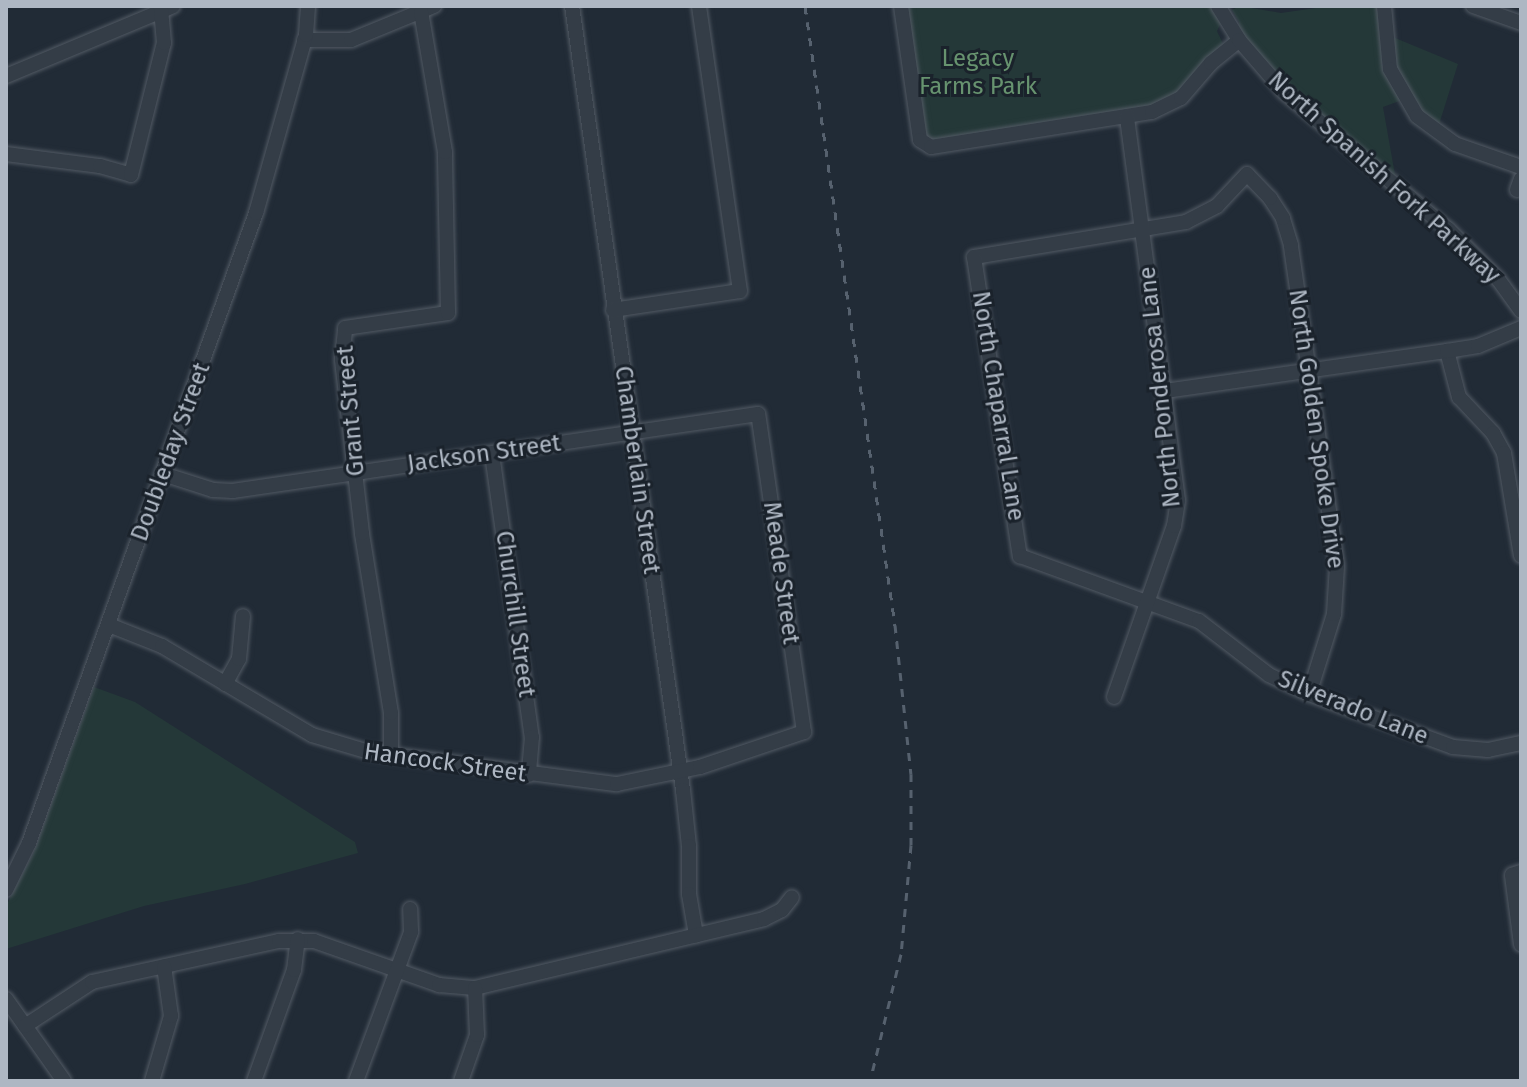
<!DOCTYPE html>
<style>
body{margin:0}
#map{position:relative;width:1527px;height:1087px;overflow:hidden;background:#212b36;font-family:"Fira Sans",sans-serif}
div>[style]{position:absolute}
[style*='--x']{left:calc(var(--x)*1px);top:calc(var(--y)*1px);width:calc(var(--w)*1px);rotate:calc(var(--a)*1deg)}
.green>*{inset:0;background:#243838}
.roads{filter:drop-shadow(0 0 2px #525a64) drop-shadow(0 0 2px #525a64)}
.minor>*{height:14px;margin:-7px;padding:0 7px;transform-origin:7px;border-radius:7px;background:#343d47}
.rail>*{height:3px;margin-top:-1.5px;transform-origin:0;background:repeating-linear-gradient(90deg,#56616e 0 8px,transparent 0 16px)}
span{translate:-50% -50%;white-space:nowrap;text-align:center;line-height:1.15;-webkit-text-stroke:6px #1a222b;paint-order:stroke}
.park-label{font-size:24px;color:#67936f}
.street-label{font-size:24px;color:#aeb7c3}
.frame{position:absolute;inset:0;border:8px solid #aeb7c3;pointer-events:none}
</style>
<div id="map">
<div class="green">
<i style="clip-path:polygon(901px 6px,1218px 6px,1224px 16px,1217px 31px,1226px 50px,1168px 106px,924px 145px)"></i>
<i style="clip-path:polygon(1240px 6px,1281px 13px,1330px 6px,1384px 6px,1388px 35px,1458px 64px,1436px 134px,1405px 99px,1383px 107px,1397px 186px,1331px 134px,1239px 40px,1239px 22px,1232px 10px)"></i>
<i style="clip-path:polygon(94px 687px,135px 702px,355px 842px,358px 853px,245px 884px,144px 906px,6px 949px,6px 906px,34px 852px)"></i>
</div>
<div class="roads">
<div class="minor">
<i style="--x:572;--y:6;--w:792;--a:81.94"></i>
<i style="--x:683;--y:790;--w:56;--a:83.9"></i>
<i style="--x:689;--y:846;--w:48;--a:90"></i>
<i style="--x:689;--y:894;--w:42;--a:80.3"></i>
<i style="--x:901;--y:6;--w:135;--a:81.9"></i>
<i style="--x:920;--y:140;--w:13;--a:32"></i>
<i style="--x:931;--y:147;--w:224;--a:-9"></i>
<i style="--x:1152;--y:112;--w:32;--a:-26"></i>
<i style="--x:1181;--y:98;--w:46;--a:-49.4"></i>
<i style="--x:1211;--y:63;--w:36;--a:-39"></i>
<i style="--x:1218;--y:6;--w:40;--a:58"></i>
<i style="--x:1239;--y:40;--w:69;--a:49.1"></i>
<i style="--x:1284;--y:92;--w:214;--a:39.9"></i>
<i style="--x:1448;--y:229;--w:71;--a:45"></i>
<i style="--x:1498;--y:279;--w:39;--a:54"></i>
<i style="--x:1384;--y:6;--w:63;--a:84.6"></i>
<i style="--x:1390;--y:69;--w:54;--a:60.1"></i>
<i style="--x:1417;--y:116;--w:47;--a:36.4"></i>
<i style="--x:1455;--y:144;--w:70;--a:19.2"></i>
<i style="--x:1473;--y:6;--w:51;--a:19.5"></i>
<i style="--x:304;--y:40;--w:47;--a:0"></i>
<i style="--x:351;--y:40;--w:90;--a:-22.3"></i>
<i style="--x:6;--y:76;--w:181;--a:-22.7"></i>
<i style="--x:6;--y:154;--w:95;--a:7.3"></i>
<i style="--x:100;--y:166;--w:32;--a:16"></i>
<i style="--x:131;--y:175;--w:136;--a:-76"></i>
<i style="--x:164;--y:43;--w:37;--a:-95"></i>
<i style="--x:1517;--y:190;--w:12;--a:-70"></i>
<i style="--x:613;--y:310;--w:128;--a:-8.5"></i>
<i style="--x:740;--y:291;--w:288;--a:-98.2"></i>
<i style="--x:1447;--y:351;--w:48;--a:75.4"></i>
<i style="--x:1459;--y:397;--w:50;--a:46.6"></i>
<i style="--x:1493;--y:433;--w:23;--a:61"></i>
<i style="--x:1504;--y:453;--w:104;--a:80.6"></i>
<i style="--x:1165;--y:391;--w:285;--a:-8.1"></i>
<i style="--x:1447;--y:351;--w:31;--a:-9"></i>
<i style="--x:1478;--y:346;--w:47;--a:-22.7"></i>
<i style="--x:492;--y:454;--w:286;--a:82"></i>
<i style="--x:532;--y:737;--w:38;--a:95"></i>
<i style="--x:109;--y:625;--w:57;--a:21.6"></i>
<i style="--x:162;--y:646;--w:174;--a:30.7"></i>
<i style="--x:312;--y:735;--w:59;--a:16.6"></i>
<i style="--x:369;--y:752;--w:250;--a:7.4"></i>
<i style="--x:617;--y:784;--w:85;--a:-11.6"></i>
<i style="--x:700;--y:767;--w:110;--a:-18.6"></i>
<i style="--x:804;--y:732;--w:321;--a:-98.2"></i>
<i style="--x:758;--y:414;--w:531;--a:171.66"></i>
<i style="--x:233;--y:491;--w:20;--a:-177"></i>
<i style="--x:213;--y:490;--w:52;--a:-162.3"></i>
<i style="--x:225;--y:684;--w:29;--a:-61"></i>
<i style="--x:239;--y:659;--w:43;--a:-84.7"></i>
<i style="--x:1309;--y:694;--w:84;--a:-72.6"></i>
<i style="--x:1334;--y:614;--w:48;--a:-86.4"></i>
<i style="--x:1337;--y:566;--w:324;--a:-98.2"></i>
<i style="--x:1291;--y:245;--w:28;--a:-107"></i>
<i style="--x:1283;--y:218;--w:24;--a:-123"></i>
<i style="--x:1270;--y:198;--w:33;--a:-134"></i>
<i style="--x:1247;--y:174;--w:44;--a:133.2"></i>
<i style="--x:1217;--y:206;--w:35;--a:153"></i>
<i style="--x:1186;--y:222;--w:215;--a:170.6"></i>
<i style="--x:974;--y:257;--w:303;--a:81.3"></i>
<i style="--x:1020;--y:556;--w:190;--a:20"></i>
<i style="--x:1199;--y:621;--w:88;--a:37.6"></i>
<i style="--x:1269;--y:675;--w:44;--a:25.4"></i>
<i style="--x:1309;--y:694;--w:153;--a:20.2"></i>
<i style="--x:1453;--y:747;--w:35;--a:5"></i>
<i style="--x:1488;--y:750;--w:34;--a:-12"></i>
<i style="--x:1114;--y:697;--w:181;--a:-70.7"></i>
<i style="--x:1174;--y:526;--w:26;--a:-81"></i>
<i style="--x:1178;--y:500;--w:387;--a:-97.6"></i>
<i style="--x:391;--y:755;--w:42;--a:-90"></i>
<i style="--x:391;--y:713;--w:182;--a:-99.2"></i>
<i style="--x:362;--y:533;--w:175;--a:-96.6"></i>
<i style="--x:342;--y:359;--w:31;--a:-84"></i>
<i style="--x:345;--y:328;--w:104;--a:-8.3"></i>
<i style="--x:448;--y:313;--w:161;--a:-91.1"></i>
<i style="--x:445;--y:152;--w:142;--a:-99.7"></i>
<i style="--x:1521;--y:872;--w:9;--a:162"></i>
<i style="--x:1512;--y:875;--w:70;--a:82.6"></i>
<i style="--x:6;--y:890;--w:52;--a:-63.9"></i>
<i style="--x:29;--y:843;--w:670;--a:-70.19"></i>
<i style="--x:256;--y:213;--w:185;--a:-74.3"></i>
<i style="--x:306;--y:35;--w:29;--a:-86"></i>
<i style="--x:6;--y:999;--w:100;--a:54.7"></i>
<i style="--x:25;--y:1026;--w:80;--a:-33.3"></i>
<i style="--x:92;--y:982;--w:191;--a:-12.4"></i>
<i style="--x:279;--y:941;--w:35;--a:0"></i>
<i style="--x:314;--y:941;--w:133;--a:19.4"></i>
<i style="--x:439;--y:985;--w:36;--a:5"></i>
<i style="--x:475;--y:988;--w:297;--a:-13.4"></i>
<i style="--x:764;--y:919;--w:20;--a:-27"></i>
<i style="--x:782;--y:910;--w:16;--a:-52"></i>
<i style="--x:152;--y:1081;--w:68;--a:-73.7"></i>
<i style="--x:171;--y:1016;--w:50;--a:-98"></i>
<i style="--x:254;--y:1081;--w:118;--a:-70.2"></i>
<i style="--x:294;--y:970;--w:31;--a:-83"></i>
<i style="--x:356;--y:1081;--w:159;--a:-69.7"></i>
<i style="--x:411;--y:932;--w:23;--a:-92"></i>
<i style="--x:461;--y:1081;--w:49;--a:-70.8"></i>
<i style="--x:477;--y:1035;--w:47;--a:-92.4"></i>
</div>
</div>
<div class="rail">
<i style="--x:805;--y:6;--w:626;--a:81.73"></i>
<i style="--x:895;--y:625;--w:150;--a:83.9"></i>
<i style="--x:911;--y:774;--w:71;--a:90"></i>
<i style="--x:911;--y:845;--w:109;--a:95.2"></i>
<i style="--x:901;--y:954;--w:131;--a:103.7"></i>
</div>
<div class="park-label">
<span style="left:978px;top:73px">Legacy<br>Farms Park</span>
</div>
<div class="street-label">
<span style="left:1384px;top:178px;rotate:42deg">North Spanish Fork Parkway</span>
<span style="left:1160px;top:387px;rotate:-96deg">North Ponderosa Lane</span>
<span style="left:998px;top:406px;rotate:81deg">North Chaparral Lane</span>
<span style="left:351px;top:411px;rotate:-95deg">Grant Street</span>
<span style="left:1316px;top:429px;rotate:82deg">North Golden Spoke Drive</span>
<span style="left:171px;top:452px;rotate:-70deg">Doubleday Street</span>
<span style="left:484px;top:454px;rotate:-8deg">Jackson Street</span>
<span style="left:637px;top:470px;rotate:82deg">Chamberlain Street</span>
<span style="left:781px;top:573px;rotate:82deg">Meade Street</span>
<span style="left:515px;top:614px;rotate:82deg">Churchill Street</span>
<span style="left:1353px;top:708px;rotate:22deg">Silverado Lane</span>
<span style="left:445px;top:763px;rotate:8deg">Hancock Street</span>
</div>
<div class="frame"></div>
</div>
